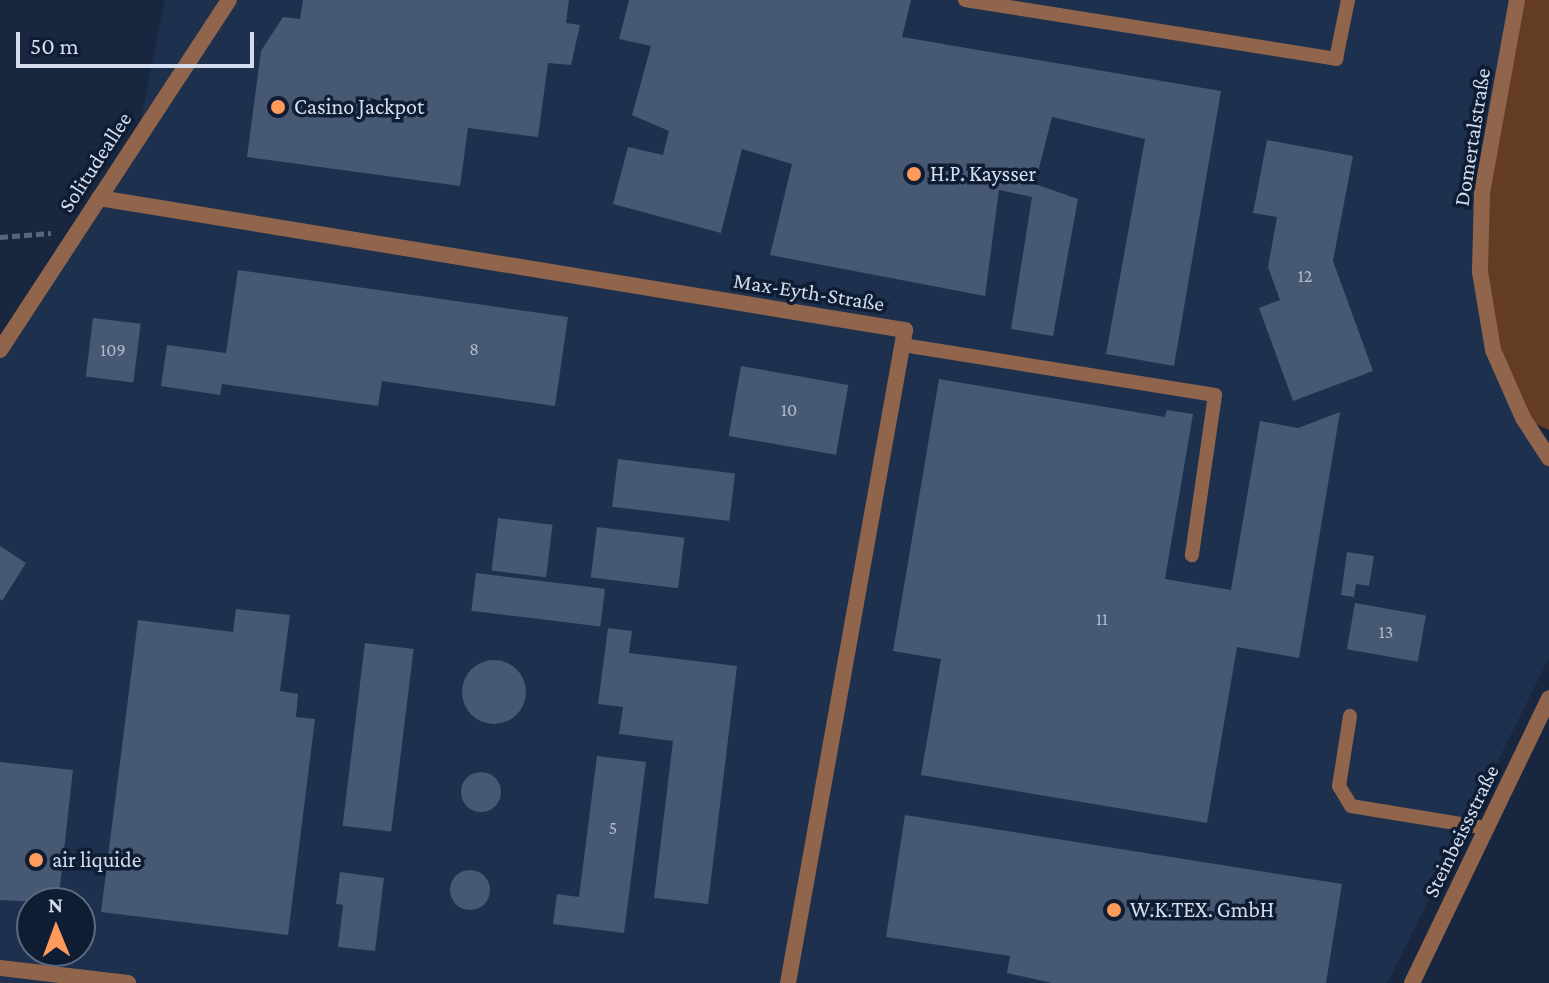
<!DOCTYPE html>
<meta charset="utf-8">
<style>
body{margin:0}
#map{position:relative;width:1549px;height:983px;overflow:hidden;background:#18273f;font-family:"Crimson Pro",serif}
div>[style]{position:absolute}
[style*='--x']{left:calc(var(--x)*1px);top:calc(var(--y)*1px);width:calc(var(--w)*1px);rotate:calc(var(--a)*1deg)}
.built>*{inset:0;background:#1d304d}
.green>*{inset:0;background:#633c22}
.building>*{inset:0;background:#475873;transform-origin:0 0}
.round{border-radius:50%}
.path>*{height:5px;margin-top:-2.5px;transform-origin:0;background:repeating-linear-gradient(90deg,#58667b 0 8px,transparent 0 12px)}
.lane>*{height:14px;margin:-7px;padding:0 7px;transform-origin:7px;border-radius:7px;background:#91654b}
.street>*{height:16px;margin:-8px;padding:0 8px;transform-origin:8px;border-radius:8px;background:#91654b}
.dots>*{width:22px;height:22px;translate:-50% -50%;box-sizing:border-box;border:4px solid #0f1d34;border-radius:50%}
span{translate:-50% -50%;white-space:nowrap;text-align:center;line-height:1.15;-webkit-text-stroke:7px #0f1d34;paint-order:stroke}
.number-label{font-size:18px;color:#b0bcce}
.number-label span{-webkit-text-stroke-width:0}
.poi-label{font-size:22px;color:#d3dded}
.left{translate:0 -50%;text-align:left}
.street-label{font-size:22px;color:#d3dded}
.north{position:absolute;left:16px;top:887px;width:80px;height:80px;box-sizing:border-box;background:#0f1d34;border:2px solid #5d6a7e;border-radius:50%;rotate:359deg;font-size:22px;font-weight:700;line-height:32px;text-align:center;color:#d3dded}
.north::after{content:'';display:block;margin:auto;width:28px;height:36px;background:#ff9b5a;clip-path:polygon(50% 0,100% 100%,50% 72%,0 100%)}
.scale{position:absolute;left:16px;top:32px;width:238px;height:36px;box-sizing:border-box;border:4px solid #d3dded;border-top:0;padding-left:10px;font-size:24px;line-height:28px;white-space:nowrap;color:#d3dded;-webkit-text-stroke:6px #0f1d34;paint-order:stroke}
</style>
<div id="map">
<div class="built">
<i style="clip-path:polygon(evenodd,165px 0,1517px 0,1493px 350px,1549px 458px,1549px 658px,1387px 983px,0 983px,0 351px,137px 139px,165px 0,32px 903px,80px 903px,80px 951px,32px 951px,32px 903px)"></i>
</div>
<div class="green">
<i style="clip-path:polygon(1517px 0,1549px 0,1549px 430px,1523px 418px,1493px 350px,1482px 193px)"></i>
</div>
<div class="building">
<i style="clip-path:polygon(303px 0,569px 0,566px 23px,580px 25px,571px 65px,548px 63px,538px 137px,468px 128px,460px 186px,247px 157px,261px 51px,283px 17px,300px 19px)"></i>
<i style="clip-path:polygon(629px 0,911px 0,902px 37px,1221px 91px,1174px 366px,1106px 354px,1145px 139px,1052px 117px,1035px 184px,1078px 199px,1053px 336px,1011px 329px,1032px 197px,999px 190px,985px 296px,770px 255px,792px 164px,742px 149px,721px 233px,613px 204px,628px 147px,663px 155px,669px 131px,632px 115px,651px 46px,619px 39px)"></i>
<i style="clip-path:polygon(1267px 140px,1353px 156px,1333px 261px,1373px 371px,1293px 401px,1259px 308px,1280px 300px,1268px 267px,1277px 217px,1253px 213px)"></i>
<i style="clip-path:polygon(238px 270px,568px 317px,555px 406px,382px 381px,378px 406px,222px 384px,220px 395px,161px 386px,167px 345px,226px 353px)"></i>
<i style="left:93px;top:318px;width:48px;height:59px;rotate:7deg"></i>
<i style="left:741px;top:366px;width:109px;height:71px;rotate:10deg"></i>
<i style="clip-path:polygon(939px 379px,1165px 417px,1167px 410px,1193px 414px,1165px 579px,1231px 590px,1260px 421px,1298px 428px,1340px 412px,1299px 658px,1237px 647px,1207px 823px,921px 775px,941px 659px,893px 651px)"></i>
<i style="left:618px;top:459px;width:118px;height:48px;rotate:7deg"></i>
<i style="left:498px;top:518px;width:55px;height:53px;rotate:7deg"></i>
<i style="left:597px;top:527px;width:88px;height:51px;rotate:7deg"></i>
<i style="clip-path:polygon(0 546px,26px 563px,2px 601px,0 599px)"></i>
<i style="clip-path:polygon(1347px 552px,1374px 556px,1369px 586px,1356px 584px,1354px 597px,1341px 595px)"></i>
<i style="left:476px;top:573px;width:130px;height:38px;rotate:7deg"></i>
<i style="left:1355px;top:603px;width:72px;height:47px;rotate:10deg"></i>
<i style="clip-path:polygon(236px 609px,290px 615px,280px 691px,298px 694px,296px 717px,315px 719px,288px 935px,101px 912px,138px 620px,233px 632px)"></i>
<i style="clip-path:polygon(608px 628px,632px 631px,629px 653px,737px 666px,708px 904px,654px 898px,673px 741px,619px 734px,623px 707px,598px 704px)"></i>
<i style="left:365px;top:643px;width:49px;height:184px;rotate:7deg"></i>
<i class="round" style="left:462px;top:660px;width:64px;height:64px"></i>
<i style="clip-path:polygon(597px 756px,646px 762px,624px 933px,553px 924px,557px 894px,579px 897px)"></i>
<i style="clip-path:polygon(0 762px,73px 770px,58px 903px,0 900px)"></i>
<i class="round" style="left:461px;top:772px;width:40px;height:40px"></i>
<i style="clip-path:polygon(905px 815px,1342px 884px,1326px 983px,1052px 983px,1007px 973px,1010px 956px,886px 937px)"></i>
<i class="round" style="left:450px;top:870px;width:40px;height:40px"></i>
<i style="clip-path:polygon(340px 872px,384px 878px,375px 951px,338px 947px,343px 905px,336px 904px)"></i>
</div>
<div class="path">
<i style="--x:0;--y:237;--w:51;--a:-4.5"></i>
</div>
<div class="lane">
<i style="--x:965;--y:0;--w:376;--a:9"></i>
<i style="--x:1336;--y:59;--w:60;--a:-78.5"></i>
<i style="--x:903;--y:345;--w:316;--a:9.1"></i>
<i style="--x:1215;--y:395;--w:162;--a:98.2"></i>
<i style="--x:1350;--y:716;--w:71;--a:98.9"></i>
<i style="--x:1339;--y:786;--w:23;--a:59"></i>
<i style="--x:1351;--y:806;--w:137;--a:9.3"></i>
</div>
<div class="street">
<i style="--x:1517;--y:0;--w:196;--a:100.3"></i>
<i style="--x:1482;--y:193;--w:79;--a:91.5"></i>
<i style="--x:1480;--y:272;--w:79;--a:80.5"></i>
<i style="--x:1493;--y:350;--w:74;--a:66.2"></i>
<i style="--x:1523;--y:418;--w:48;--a:57"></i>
<i style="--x:99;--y:198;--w:817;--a:9.3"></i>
<i style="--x:905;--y:330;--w:663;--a:100.16"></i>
<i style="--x:0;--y:350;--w:418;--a:-56.8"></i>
<i style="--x:0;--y:968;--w:129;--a:6.7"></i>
<i style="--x:1412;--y:983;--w:316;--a:-64.3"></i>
</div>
<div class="dots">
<i style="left:278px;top:107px;background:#ff9b5a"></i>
<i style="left:914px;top:174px;background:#ff9b5a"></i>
<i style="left:36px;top:860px;background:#ff9b5a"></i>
<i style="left:1114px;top:910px;background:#ff9b5a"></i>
</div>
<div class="number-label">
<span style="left:1305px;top:276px">12</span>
<span style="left:474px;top:349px">8</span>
<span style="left:113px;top:350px">109</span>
<span style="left:789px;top:410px">10</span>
<span style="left:1102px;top:619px">11</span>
<span style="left:1386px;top:632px">13</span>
<span style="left:613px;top:828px">5</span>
</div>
<div class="poi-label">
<span class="left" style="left:294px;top:107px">Casino Jackpot</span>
<span class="left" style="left:930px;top:174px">H.P. Kaysser</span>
<span class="left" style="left:52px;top:860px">air liquide</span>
<span class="left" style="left:1130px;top:910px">W.K.TEX. GmbH</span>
</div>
<div class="street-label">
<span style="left:1472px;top:137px;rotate:-81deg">Domertalstraße</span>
<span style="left:95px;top:162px;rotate:-57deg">Solitudeallee</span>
<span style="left:809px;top:292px;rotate:9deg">Max-Eyth-Straße</span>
<span style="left:1461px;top:831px;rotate:-64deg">Steinbeissstraße</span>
</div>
<div class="north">N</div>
<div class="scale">50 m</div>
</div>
